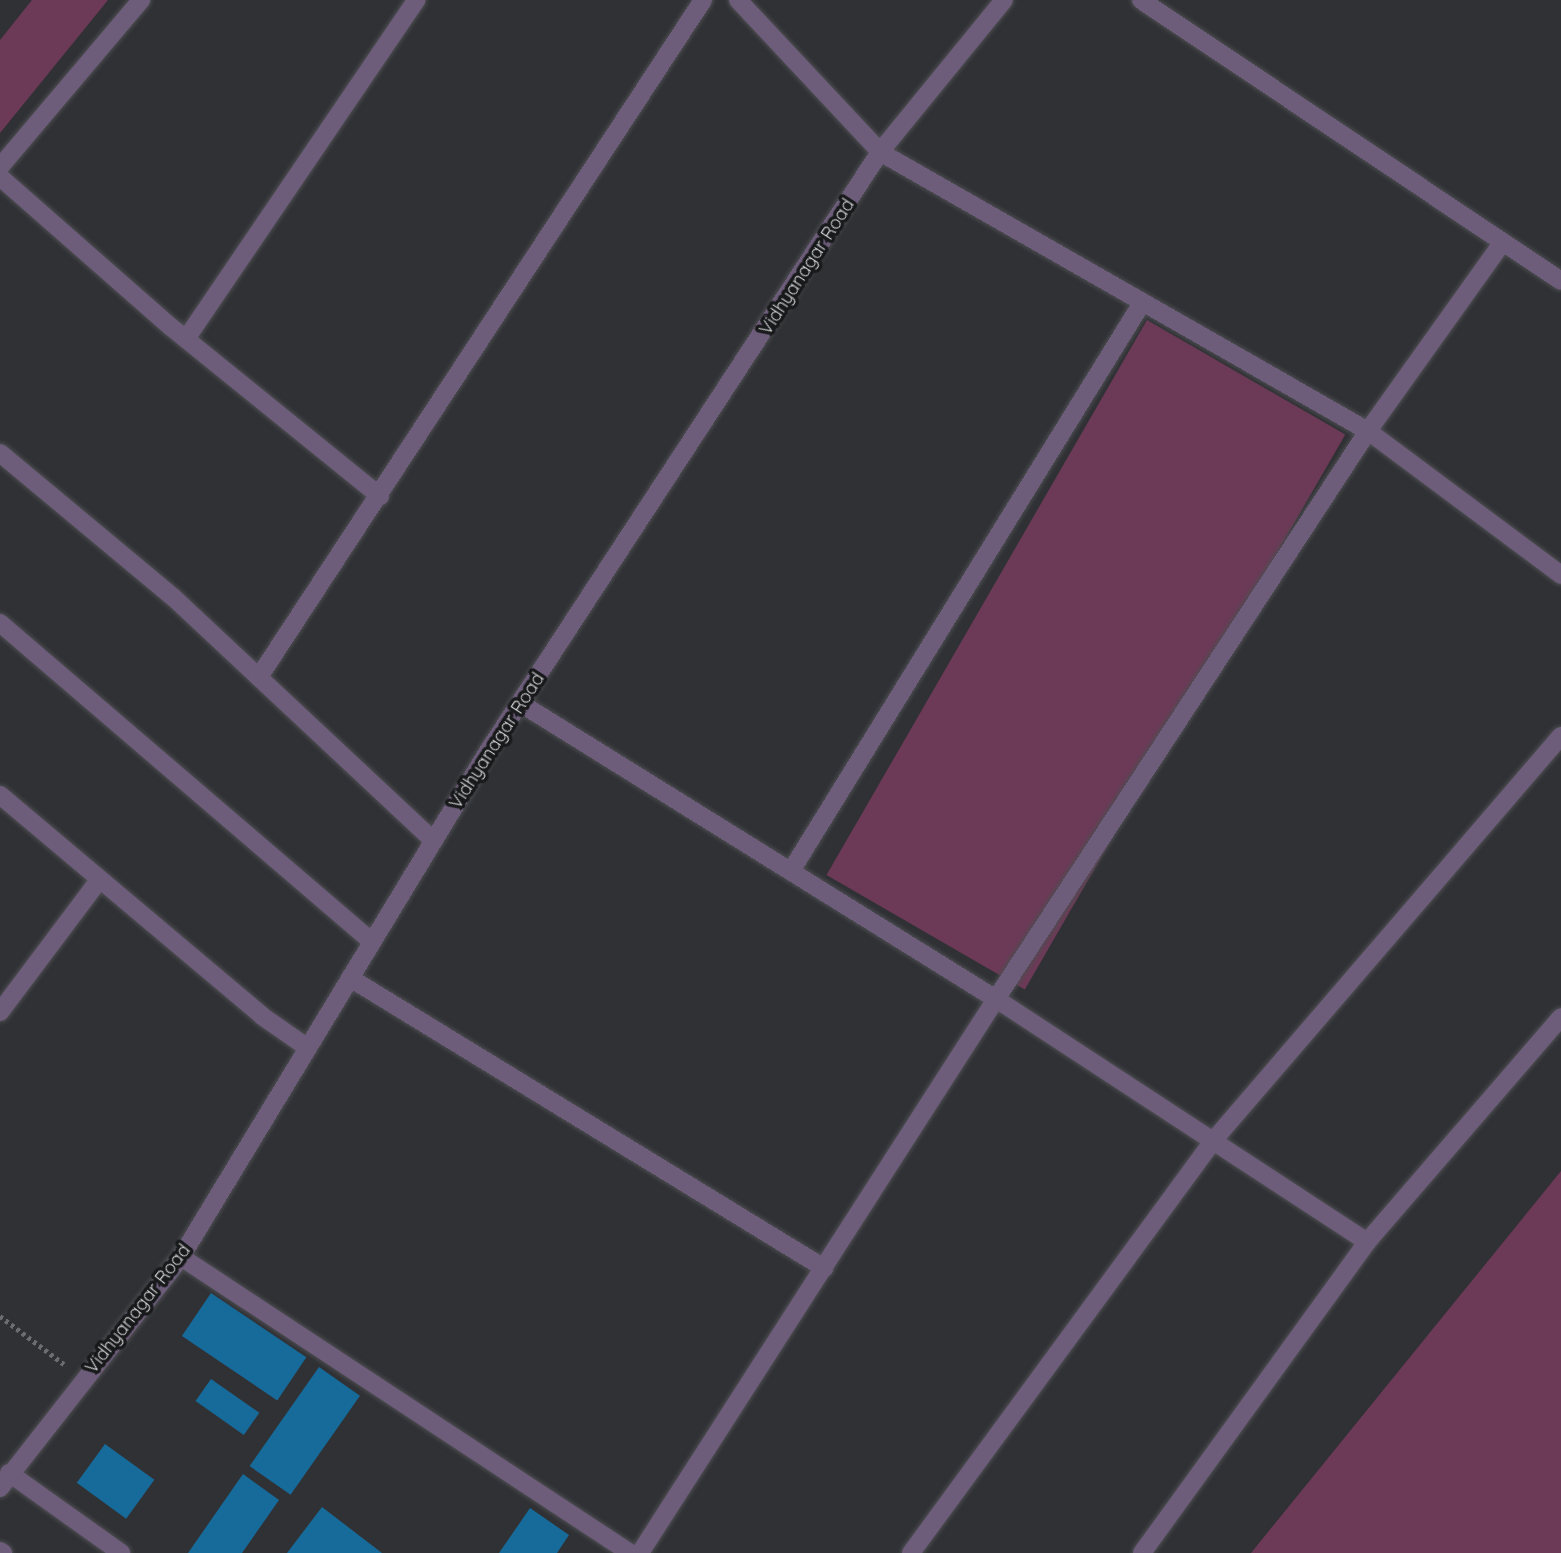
<!DOCTYPE html>
<style>
body{margin:0}
#map{position:relative;width:1561px;height:1553px;overflow:hidden;background:#303135;font-family:Quicksand,sans-serif}
div>[style]{position:absolute}
[style*='--x']{left:calc(var(--x)*1px);top:calc(var(--y)*1px);width:calc(var(--w)*1px);rotate:calc(var(--a)*1deg)}
.green>*{inset:0;background:#6c3a57;transform-origin:0 0}
.building>*{inset:0;background:#176b9a;transform-origin:0 0}
.path>*{height:4.5px;margin-top:-2.25px;transform-origin:0;background:repeating-linear-gradient(90deg,#6c6d71 0 3.5px,transparent 0 7px)}
.roads{filter:drop-shadow(0 0 2px #4d4e52) drop-shadow(0 0 2px #4d4e52)}
.minor>*{height:18px;margin:-9px;padding:0 9px;transform-origin:9px;border-radius:9px;background:#6d5d7a}
.tertiary>*{height:18px;margin:-9px;padding:0 9px;transform-origin:9px;border-radius:9px;background:#6d5d7a}
span{translate:-50% -50%;white-space:nowrap;text-align:center;line-height:1.15;-webkit-text-stroke:7px #18191b;paint-order:stroke}
.street-label{font-size:18px;color:#d1d1d4}
</style>
<div id="map">
<div class="green">
<i style="clip-path:polygon(32px 0,108px 0,0 133px,0 40px)"></i>
<i style="left:1147px;top:320px;width:229px;height:641px;rotate:30deg"></i>
<i style="clip-path:polygon(1561px 1171px,1561px 1553px,1251px 1553px)"></i>
</div>
<div class="building">
<i style="left:211px;top:1293px;width:115px;height:52px;rotate:34deg"></i>
<i style="left:319px;top:1367px;width:50px;height:121px;rotate:35deg"></i>
<i style="left:211px;top:1379px;width:59px;height:27px;rotate:35deg"></i>
<i style="left:105px;top:1444px;width:61px;height:48px;rotate:36deg"></i>
<i style="clip-path:polygon(243px 1474px,279px 1500px,242px 1553px,188px 1553px)"></i>
<i style="clip-path:polygon(322px 1507px,382px 1553px,287px 1553px)"></i>
<i style="clip-path:polygon(530px 1508px,569px 1535px,557px 1553px,499px 1553px)"></i>
</div>
<div class="path">
<i style="--x:0;--y:1316;--w:80;--a:36.9"></i>
</div>
<div class="roads">
<div class="minor">
<i style="--x:738;--y:0;--w:208;--a:46.9"></i>
<i style="--x:880;--y:152;--w:562;--a:29.76"></i>
<i style="--x:1368;--y:431;--w:241;--a:36.7"></i>
<i style="--x:1141;--y:0;--w:505;--a:33.78"></i>
<i style="--x:0;--y:167;--w:219;--a:-49.8"></i>
<i style="--x:0;--y:177;--w:227;--a:41.3"></i>
<i style="--x:171;--y:327;--w:269;--a:39"></i>
<i style="--x:186;--y:339;--w:410;--a:-55.8"></i>
<i style="--x:0;--y:453;--w:225;--a:39.8"></i>
<i style="--x:173;--y:597;--w:357;--a:43.1"></i>
<i style="--x:0;--y:623;--w:490;--a:40.6"></i>
<i style="--x:259;--y:677;--w:810;--a:-56.74"></i>
<i style="--x:520;--y:703;--w:561;--a:31.88"></i>
<i style="--x:996;--y:999;--w:443;--a:33.2"></i>
<i style="--x:0;--y:795;--w:343;--a:40.1"></i>
<i style="--x:262;--y:1016;--w:56;--a:34.8"></i>
<i style="--x:791;--y:871;--w:668;--a:-58.29"></i>
<i style="--x:350;--y:978;--w:556;--a:31.46"></i>
<i style="--x:0;--y:1012;--w:166;--a:-53.1"></i>
<i style="--x:9;--y:1473;--w:138;--a:35.5"></i>
<i style="--x:0;--y:1551;--w:4;--a:34"></i>
<i style="--x:640;--y:1553;--w:659;--a:-57.28"></i>
<i style="--x:996;--y:999;--w:679;--a:-56.78"></i>
<i style="--x:1368;--y:431;--w:232;--a:-54.5"></i>
<i style="--x:911;--y:1553;--w:511;--a:-53.76"></i>
<i style="--x:1213;--y:1141;--w:534;--a:-49.33"></i>
<i style="--x:1142;--y:1553;--w:384;--a:-54.1"></i>
<i style="--x:1367;--y:1242;--w:297;--a:-49.2"></i>
</div>
<div class="tertiary">
<i style="--x:181;--y:1257;--w:538;--a:33.39"></i>
<i style="--x:0;--y:1488;--w:293;--a:-51.9"></i>
<i style="--x:181;--y:1257;--w:590;--a:-58.74"></i>
<i style="--x:487;--y:753;--w:718;--a:-56.82"></i>
<i style="--x:880;--y:152;--w:196;--a:-50.8"></i>
</div>
</div>
<div class="street-label">
<span style="left:807px;top:267px;rotate:-57deg">Vidhyanagar Road</span>
<span style="left:497px;top:741px;rotate:-57deg">Vidhyanagar Road</span>
<span style="left:138px;top:1309px;rotate:-52deg">Vidhyanagar Road</span>
</div>
</div>
